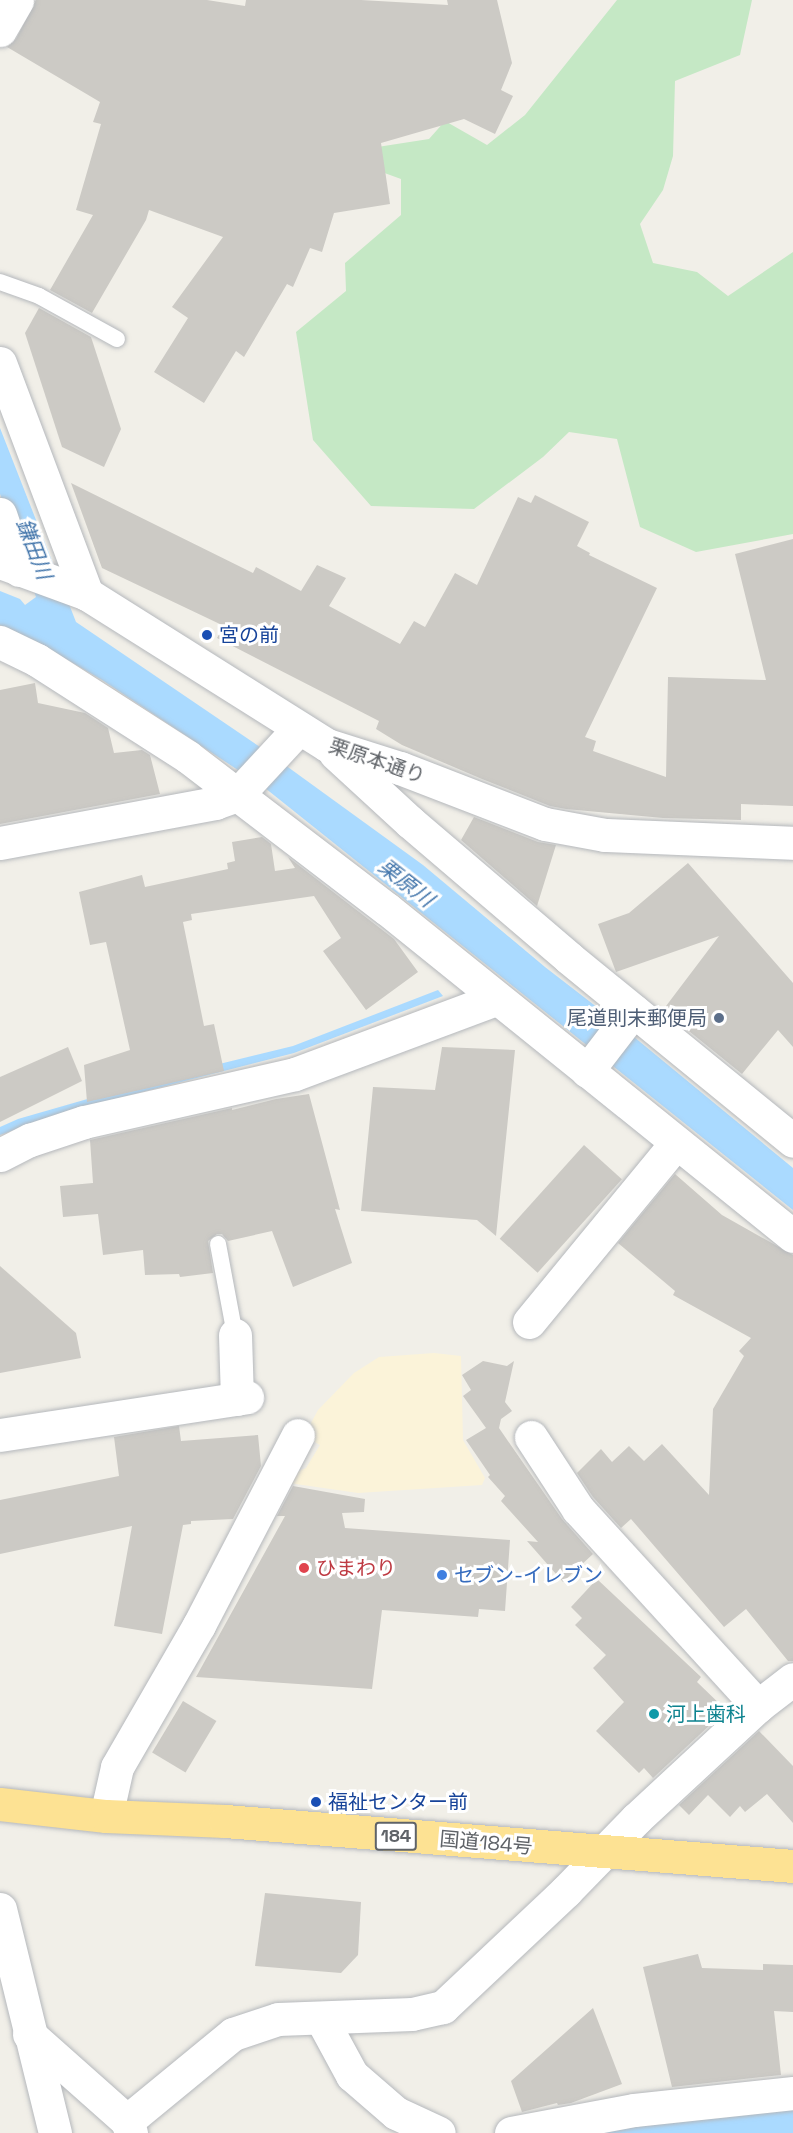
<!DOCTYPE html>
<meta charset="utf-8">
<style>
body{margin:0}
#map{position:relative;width:793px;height:2133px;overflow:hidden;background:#f1efe8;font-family:"Space Grotesk","Noto Sans JP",sans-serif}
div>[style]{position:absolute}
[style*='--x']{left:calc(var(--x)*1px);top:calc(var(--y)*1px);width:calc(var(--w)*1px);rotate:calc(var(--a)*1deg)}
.green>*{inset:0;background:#c5e8c5}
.sand>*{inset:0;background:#fbf3d9}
.water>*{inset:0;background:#aadaff}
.building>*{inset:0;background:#cccac5;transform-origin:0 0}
.roads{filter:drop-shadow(0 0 2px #b5b8bc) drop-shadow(0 0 2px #b5b8bc)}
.lane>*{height:16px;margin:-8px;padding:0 8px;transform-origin:8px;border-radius:8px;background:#fff}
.street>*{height:33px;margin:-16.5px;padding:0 16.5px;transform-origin:16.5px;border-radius:16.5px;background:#fff}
.highway>*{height:33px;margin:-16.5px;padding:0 16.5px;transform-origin:16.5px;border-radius:16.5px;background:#fde293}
.dots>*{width:16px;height:16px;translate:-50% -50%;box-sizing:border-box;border:3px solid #fff;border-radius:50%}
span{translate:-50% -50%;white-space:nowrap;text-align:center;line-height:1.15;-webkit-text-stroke:6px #fff;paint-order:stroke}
.shield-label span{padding:2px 4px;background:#fff;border:2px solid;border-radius:4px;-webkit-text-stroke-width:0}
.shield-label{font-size:18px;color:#5f6368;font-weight:700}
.transit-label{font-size:20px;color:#164399}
.left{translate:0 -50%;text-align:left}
.street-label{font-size:20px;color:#5f6368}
.service-label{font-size:20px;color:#4e5e75}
.right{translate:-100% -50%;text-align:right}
.health-label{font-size:20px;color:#be3a42}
.shop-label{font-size:20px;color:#366cbe}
.culture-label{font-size:20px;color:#0d838f}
.water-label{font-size:21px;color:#4174aa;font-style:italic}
</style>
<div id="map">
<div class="green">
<i style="clip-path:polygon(617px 0,752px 0,740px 55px,675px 81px,673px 156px,663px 190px,640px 224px,653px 263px,697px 272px,728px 296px,793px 252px,793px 534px,696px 552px,640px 527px,617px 439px,569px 432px,543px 457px,474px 509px,371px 506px,313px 440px,296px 332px,346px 291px,345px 263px,401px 215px,401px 179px,368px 167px,371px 148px,429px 139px,445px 121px,487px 145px,525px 115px)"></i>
</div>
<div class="sand">
<i style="clip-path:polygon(434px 1353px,461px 1356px,463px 1440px,485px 1478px,482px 1485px,358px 1493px,289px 1483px,293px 1474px,306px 1468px,320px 1445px,304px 1436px,318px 1410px,354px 1373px,379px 1357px)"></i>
</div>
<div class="water">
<i style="clip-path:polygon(0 428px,76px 622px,263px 749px,423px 865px,545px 967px,611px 1018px,793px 1168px,793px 1210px,265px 788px,102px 680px,44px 646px,0 625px,0 591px,20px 599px,25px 605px,36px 597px,0 494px)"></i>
<i style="clip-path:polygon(438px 990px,443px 996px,294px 1053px,68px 1111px,0 1135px,0 1127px,18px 1119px,150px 1081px,293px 1046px)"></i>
<i style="clip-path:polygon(793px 2108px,793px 2133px,598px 2133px,649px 2125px)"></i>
</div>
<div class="building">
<i style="clip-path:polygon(36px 0,207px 0,245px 6px,246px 0,361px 0,448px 5px,447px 0,497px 0,512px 63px,501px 90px,513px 96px,495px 134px,464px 119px,381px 143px,390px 204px,334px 213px,322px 252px,310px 248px,293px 287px,287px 284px,244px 357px,236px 351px,204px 403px,154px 372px,188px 318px,172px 307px,223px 237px,149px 210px,146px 220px,92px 313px,50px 290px,93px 215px,76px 210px,101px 124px,93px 122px,100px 102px,7px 47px,16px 39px)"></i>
<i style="clip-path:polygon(39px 308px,91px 337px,121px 429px,104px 467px,62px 447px,25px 333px)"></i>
<i style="clip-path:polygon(71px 483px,253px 573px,256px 567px,301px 591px,317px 565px,346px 578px,329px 606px,400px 644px,414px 621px,425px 627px,455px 573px,477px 585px,518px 497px,531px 503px,535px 495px,589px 522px,577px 546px,590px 553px,589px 555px,657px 588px,585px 737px,596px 741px,593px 751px,666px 777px,668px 677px,766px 680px,735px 554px,793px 539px,793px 806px,741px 804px,741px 820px,663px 818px,566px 809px,550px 806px,482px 779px,402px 745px,376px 729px,379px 721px,217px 638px,224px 626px,102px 568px)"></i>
<i style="clip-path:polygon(35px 683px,38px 703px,85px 713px,108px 728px,114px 753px,142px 750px,150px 755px,160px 794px,0 824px,0 690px)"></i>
<i style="clip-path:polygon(474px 817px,538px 842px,556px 845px,537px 906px,461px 840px)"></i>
<i style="clip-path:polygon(262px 837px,271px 844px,275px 871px,295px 868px,288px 857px,394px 939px,418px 972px,366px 1010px,323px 951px,341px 938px,314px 896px,191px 914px,192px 920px,183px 922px,204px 1026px,214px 1024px,224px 1071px,87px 1102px,84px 1065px,130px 1050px,106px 942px,90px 945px,79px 892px,142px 875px,145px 887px,228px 869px,227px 863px,235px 861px,232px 842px)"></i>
<i style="clip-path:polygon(688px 863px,793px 983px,793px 1047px,778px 1030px,742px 1074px,663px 1010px,719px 936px,616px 972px,598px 924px,629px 913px)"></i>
<i style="clip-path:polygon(68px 1047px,82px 1081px,0 1122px,0 1077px)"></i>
<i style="clip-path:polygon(442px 1047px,515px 1050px,496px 1236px,477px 1220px,361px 1211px,373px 1087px,435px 1090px)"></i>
<i style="clip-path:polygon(309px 1094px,340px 1210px,335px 1209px,352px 1263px,293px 1287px,272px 1231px,228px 1241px,222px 1234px,217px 1234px,208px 1241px,213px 1273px,180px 1277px,179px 1274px,145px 1275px,143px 1250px,103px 1255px,98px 1214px,63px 1217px,60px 1186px,93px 1183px,90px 1140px,232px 1108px,232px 1110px,276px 1099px)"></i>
<i style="left:584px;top:1145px;width:51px;height:126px;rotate:42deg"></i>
<i style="clip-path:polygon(675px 1174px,722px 1215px,793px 1255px,793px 1661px,788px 1661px,746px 1609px,724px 1627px,631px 1519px,621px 1528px,593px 1497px,577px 1473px,601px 1449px,612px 1462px,629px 1446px,644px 1461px,662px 1444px,709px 1495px,713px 1409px,744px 1356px,739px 1351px,751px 1338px,673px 1295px,675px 1291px,618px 1243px)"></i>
<i style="clip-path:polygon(0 1266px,76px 1333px,81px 1358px,0 1373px)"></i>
<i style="clip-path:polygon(483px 1361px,507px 1366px,514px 1361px,505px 1402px,512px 1411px,501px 1419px,499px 1428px,562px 1519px,593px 1554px,563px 1582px,527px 1541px,538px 1542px,501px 1501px,505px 1496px,488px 1477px,490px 1475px,466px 1440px,486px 1428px,463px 1396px,471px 1390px,462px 1375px)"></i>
<i style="clip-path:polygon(179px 1426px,181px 1441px,258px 1435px,261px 1466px,233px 1519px,191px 1521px,191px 1524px,183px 1525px,162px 1634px,114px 1626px,132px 1526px,0 1554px,0 1500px,119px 1476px,114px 1437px)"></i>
<i style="clip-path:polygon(293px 1486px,365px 1499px,364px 1512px,342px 1513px,345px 1528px,510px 1540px,505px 1611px,479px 1609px,478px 1617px,382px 1610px,372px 1689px,196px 1677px,285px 1516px,277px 1516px)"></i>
<i style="clip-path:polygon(597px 1579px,701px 1677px,697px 1682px,726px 1710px,653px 1778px,644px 1768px,639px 1773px,596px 1731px,624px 1702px,593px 1668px,606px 1655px,575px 1625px,582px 1618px,571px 1607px)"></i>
<i style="left:183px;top:1701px;width:39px;height:60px;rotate:31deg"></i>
<i style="clip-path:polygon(759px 1731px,793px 1766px,793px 1823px,767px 1794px,745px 1812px,740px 1806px,730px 1817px,708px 1795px,689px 1815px,679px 1805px)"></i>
<i style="clip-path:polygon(265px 1893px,361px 1902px,358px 1955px,341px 1973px,255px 1966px)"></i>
<i style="clip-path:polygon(698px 1954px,702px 1968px,763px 1970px,763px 1964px,793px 1965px,793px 2012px,774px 2011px,781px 2075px,672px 2087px,643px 1967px)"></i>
<i style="clip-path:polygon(593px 2008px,622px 2084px,571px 2103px,558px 2105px,557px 2103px,522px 2112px,511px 2081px)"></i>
</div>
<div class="roads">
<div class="lane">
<i style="--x:0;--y:282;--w:41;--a:19.7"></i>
<i style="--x:39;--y:296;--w:89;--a:28.9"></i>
<i style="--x:218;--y:1244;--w:93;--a:79.4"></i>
</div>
<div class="street">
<i style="--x:0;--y:30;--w:34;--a:-60"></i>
<i style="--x:0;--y:363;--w:247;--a:69.4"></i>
<i style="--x:0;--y:514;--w:59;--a:71.3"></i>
<i style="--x:0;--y:562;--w:93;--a:20.2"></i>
<i style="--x:87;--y:594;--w:284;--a:32.2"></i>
<i style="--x:327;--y:745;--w:77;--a:17.5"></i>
<i style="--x:400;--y:768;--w:155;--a:21.1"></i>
<i style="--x:545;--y:824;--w:61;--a:10.4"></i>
<i style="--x:605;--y:835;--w:188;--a:2.4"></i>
<i style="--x:0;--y:642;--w:41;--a:25.9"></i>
<i style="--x:37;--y:660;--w:179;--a:32.7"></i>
<i style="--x:188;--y:757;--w:250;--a:37.4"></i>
<i style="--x:387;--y:909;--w:521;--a:38.85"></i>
<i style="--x:335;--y:753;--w:102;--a:42.6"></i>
<i style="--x:410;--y:822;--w:209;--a:40.5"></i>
<i style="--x:569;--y:958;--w:289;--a:39.2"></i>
<i style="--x:0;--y:843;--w:219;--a:-10.5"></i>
<i style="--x:215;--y:803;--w:23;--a:-20"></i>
<i style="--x:237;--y:795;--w:91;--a:-47.2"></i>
<i style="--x:587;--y:1071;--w:76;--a:-52.5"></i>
<i style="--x:0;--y:1155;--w:34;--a:-27"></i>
<i style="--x:30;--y:1140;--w:57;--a:-18.4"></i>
<i style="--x:84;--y:1122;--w:216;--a:-12.8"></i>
<i style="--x:295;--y:1074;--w:215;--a:-20.5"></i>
<i style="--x:529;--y:1322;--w:232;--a:-50.6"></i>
<i style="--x:235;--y:1335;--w:64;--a:88.2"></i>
<i style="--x:0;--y:1435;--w:250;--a:-8.7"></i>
<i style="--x:531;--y:1437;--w:86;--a:56.9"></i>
<i style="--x:578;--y:1509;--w:267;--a:47.6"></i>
<i style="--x:106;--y:1816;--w:50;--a:-77.3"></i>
<i style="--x:117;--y:1767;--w:164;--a:-60"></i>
<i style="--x:199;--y:1625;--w:214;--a:-62.5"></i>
<i style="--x:0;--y:1909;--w:231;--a:76.2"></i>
<i style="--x:321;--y:2018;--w:65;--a:61.5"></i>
<i style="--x:352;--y:2075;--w:58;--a:40.8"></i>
<i style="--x:396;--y:2113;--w:47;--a:24.9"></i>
<i style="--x:29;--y:2034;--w:131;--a:41.6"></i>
<i style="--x:131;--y:2133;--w:13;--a:-108"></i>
<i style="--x:127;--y:2121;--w:137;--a:-39.4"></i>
<i style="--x:233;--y:2034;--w:47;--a:-18.4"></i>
<i style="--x:278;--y:2019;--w:134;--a:-2.1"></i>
<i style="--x:412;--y:2014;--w:32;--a:-13"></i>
<i style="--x:443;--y:2007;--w:169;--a:-43.3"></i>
<i style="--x:566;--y:1891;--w:100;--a:-45.8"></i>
<i style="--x:636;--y:1819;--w:166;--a:-42.8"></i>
<i style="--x:758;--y:1706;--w:44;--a:-37.6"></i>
<i style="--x:511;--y:2133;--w:125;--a:-10.6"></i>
<i style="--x:634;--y:2110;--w:160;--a:-6.1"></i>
</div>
<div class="highway">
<i style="--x:0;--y:1804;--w:107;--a:6.5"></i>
<i style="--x:106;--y:1816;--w:119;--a:2.4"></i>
<i style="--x:225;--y:1821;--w:570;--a:4.53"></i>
</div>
</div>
<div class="dots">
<i style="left:207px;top:635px;background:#1a4fb4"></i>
<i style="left:719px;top:1018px;background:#5c6f8a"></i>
<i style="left:304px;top:1568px;background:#e0444e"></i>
<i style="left:442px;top:1575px;background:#3f7fe0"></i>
<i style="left:654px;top:1714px;background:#0f9aa8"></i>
<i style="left:316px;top:1802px;background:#1a4fb4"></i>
</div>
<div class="shield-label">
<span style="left:396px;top:1836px">184</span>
</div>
<div class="transit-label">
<span class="left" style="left:219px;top:635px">宮の前</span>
<span class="left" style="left:328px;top:1802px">福祉センター前</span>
</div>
<div class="street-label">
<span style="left:377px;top:761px;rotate:19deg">栗原本通り</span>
<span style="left:486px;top:1843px;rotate:5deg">国道184号</span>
</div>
<div class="service-label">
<span class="right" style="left:707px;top:1018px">尾道則末郵便局</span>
</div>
<div class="health-label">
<span class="left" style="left:316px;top:1568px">ひまわり</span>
</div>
<div class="shop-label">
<span class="left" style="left:454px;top:1575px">セブン-イレブン</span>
</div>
<div class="culture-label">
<span class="left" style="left:666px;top:1714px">河上歯科</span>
</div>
<div class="water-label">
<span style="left:34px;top:549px;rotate:69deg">鎌田川</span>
<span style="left:406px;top:883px;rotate:38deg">栗原川</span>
</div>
</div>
